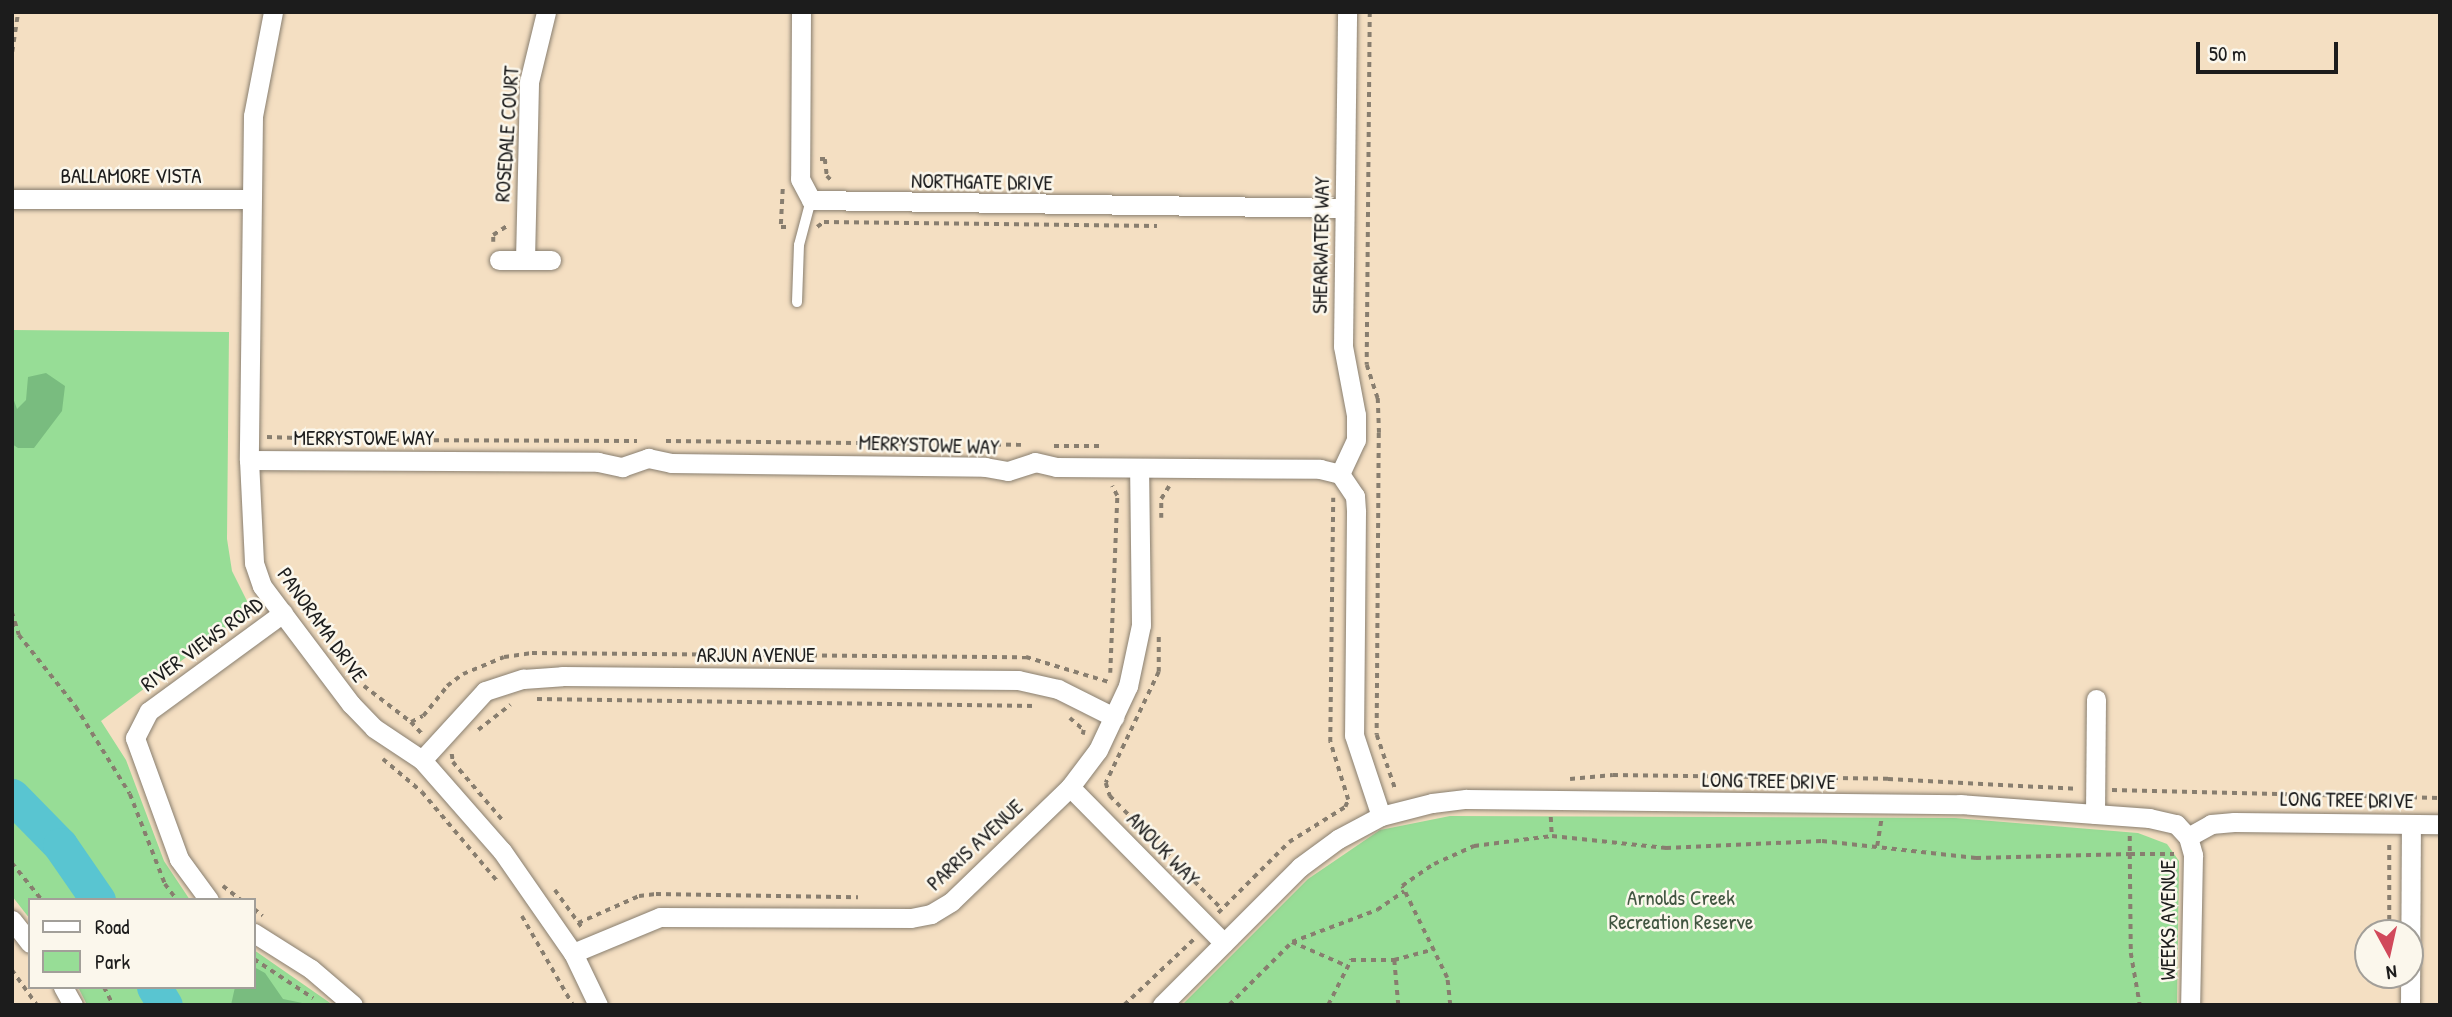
<!DOCTYPE html>
<style>
body{margin:0}
#map{position:relative;width:2452px;height:1017px;overflow:hidden;background:#f4dfc2;font-family:"Patrick Hand",sans-serif}
div>[style]{position:absolute}
[style*='--x']{left:calc(var(--x)*1px);top:calc(var(--y)*1px);width:calc(var(--w)*1px);rotate:calc(var(--a)*1deg)}
.green>*{inset:0;background:#97dd96}
.forest>*{inset:0;background:#79bc7f}
.river>*{height:35px;margin:-17.5px;padding:0 17.5px;transform-origin:17.5px;border-radius:17.5px;background:#59c5d1}
.path>*{height:3.5px;margin-top:-1.75px;transform-origin:0;background:repeating-linear-gradient(90deg,#887e6f 0 5px,transparent 0 10px)}
.roads{filter:drop-shadow(0 0 2px #887e6f) drop-shadow(0 0 2px #887e6f)}
.service>*{height:10px;margin:-5px;padding:0 5px;transform-origin:5px;border-radius:5px;background:#fff}
.minor>*{height:19px;margin:-9.5px;padding:0 9.5px;transform-origin:9.5px;border-radius:9.5px;background:#fff}
span{translate:-50% -50%;white-space:nowrap;text-align:center;line-height:1.15;-webkit-text-stroke:5px #fbf7ec;paint-order:stroke}
.street-label{font-size:21px;color:#1c1c1c}
.park-label{font-size:21px;color:#415641}
.frame{position:absolute;inset:0;border:14px solid #1c1c1c;pointer-events:none}
.legend{position:absolute;left:28px;top:898px;width:228px;height:91px;box-sizing:border-box;background:#fbf7ec;border:2px solid #a29f99;margin:0;padding:9px 12px;list-style:none;font-size:21px;color:#1c1c1c}
.legend li{display:flex;align-items:center;gap:14px;height:35px}
.legend b{width:35px;border:2px solid #a29f99}
.north{position:absolute;left:2354px;top:919px;width:70px;height:70px;box-sizing:border-box;background:#fbf7ec;border:2px solid #a29f99;border-radius:50%;rotate:172deg;font-size:19px;font-weight:700;line-height:28px;text-align:center;color:#1c1c1c}
.north::after{content:'';display:block;margin:auto;width:24px;height:32px;background:#d1495b;clip-path:polygon(50% 0,100% 100%,50% 72%,0 100%)}
.scale{position:absolute;left:2196px;top:42px;width:142px;height:32px;box-sizing:border-box;border:4px solid #1c1c1c;border-top:0;padding-left:9px;font-size:21px;line-height:24px;white-space:nowrap;color:#1c1c1c;-webkit-text-stroke:5px #fbf7ec;paint-order:stroke}
</style>
<div id="map">
<div class="green">
<i style="clip-path:polygon(12px 330px,229px 332px,227px 539px,232px 571px,247px 601px,245px 613px,101px 721px,126px 760px,164px 861px,190px 900px,30px 900px,30px 919px,12px 896px)"></i>
<i style="clip-path:polygon(1450px 816px,1955px 818px,2138px 833px,2167px 844px,2179px 861px,2177px 1005px,1182px 1005px,1308px 879px,1380px 830px)"></i>
<i style="clip-path:polygon(254px 950px,333px 1005px,87px 1005px,78px 987px,254px 987px)"></i>
</div>
<div class="forest">
<i style="clip-path:polygon(46px 373px,65px 386px,62px 411px,34px 448px,18px 448px,12px 444px,12px 395px,17px 409px,26px 400px,28px 377px)"></i>
<i style="clip-path:polygon(254px 967px,265px 973px,283px 999px,312px 1005px,231px 1005px,235px 987px,254px 987px)"></i>
</div>
<div class="river">
<i style="--x:12;--y:796;--w:69;--a:45.6"></i>
<i style="--x:60;--y:845;--w:67;--a:55.4"></i>
<i style="--x:154;--y:987;--w:21;--a:59"></i>
</div>
<div class="path">
<i style="--x:1370;--y:12;--w:353;--a:90.5"></i>
<i style="--x:1367;--y:365;--w:35;--a:72"></i>
<i style="--x:1378;--y:398;--w:35;--a:88"></i>
<i style="--x:1379;--y:433;--w:302;--a:90.4"></i>
<i style="--x:1377;--y:735;--w:59;--a:71.3"></i>
<i style="--x:12;--y:52;--w:40;--a:-81.5"></i>
<i style="--x:820;--y:159;--w:5;--a:0"></i>
<i style="--x:825;--y:159;--w:17;--a:83"></i>
<i style="--x:827;--y:176;--w:8;--a:45"></i>
<i style="--x:783;--y:189;--w:38;--a:93"></i>
<i style="--x:781;--y:227;--w:8;--a:0"></i>
<i style="--x:817;--y:227;--w:9;--a:-36"></i>
<i style="--x:824;--y:222;--w:333;--a:0.7"></i>
<i style="--x:493;--y:242;--w:7;--a:-90"></i>
<i style="--x:493;--y:235;--w:17;--a:-33"></i>
<i style="--x:267;--y:437;--w:62;--a:1.8"></i>
<i style="--x:344;--y:440;--w:293;--a:0.2"></i>
<i style="--x:666;--y:441;--w:356;--a:0.6"></i>
<i style="--x:1054;--y:446;--w:45;--a:0"></i>
<i style="--x:1161;--y:518;--w:19;--a:-90"></i>
<i style="--x:1161;--y:499;--w:15;--a:-58"></i>
<i style="--x:12;--y:612;--w:24;--a:73"></i>
<i style="--x:19;--y:635;--w:92;--a:51.6"></i>
<i style="--x:76;--y:707;--w:102;--a:58.2"></i>
<i style="--x:130;--y:794;--w:97;--a:68.7"></i>
<i style="--x:165;--y:884;--w:20;--a:53"></i>
<i style="--x:1159;--y:637;--w:35;--a:90"></i>
<i style="--x:1159;--y:672;--w:123;--a:115.5"></i>
<i style="--x:1106;--y:783;--w:14;--a:73"></i>
<i style="--x:1110;--y:796;--w:159;--a:45.3"></i>
<i style="--x:1110;--y:673;--w:177;--a:-87.7"></i>
<i style="--x:1117;--y:496;--w:11;--a:-117"></i>
<i style="--x:364;--y:686;--w:59;--a:37.5"></i>
<i style="--x:411;--y:722;--w:13;--a:-27"></i>
<i style="--x:423;--y:716;--w:38;--a:-51"></i>
<i style="--x:447;--y:686;--w:20;--a:-37"></i>
<i style="--x:463;--y:674;--w:44;--a:-22.5"></i>
<i style="--x:504;--y:657;--w:28;--a:-8"></i>
<i style="--x:532;--y:653;--w:494;--a:0.5"></i>
<i style="--x:1026;--y:657;--w:87;--a:16.8"></i>
<i style="--x:537;--y:699;--w:500;--a:0.8"></i>
<i style="--x:1070;--y:718;--w:18;--a:41"></i>
<i style="--x:1084;--y:730;--w:5;--a:101"></i>
<i style="--x:411;--y:722;--w:16;--a:47"></i>
<i style="--x:478;--y:730;--w:41;--a:-38"></i>
<i style="--x:452;--y:754;--w:8;--a:83"></i>
<i style="--x:453;--y:762;--w:79;--a:49.6"></i>
<i style="--x:383;--y:759;--w:51;--a:40.2"></i>
<i style="--x:422;--y:792;--w:119;--a:49.8"></i>
<i style="--x:1570;--y:779;--w:43;--a:-5.3"></i>
<i style="--x:1613;--y:775;--w:275;--a:0.8"></i>
<i style="--x:1888;--y:779;--w:188;--a:3"></i>
<i style="--x:2112;--y:790;--w:328;--a:1.4"></i>
<i style="--x:1551;--y:817;--w:19;--a:87"></i>
<i style="--x:2130;--y:836;--w:18;--a:90"></i>
<i style="--x:2130;--y:854;--w:44;--a:0"></i>
<i style="--x:1877;--y:846;--w:26;--a:-81"></i>
<i style="--x:12;--y:863;--w:48;--a:51"></i>
<i style="--x:223;--y:886;--w:23;--a:38"></i>
<i style="--x:555;--y:890;--w:48;--a:54.3"></i>
<i style="--x:254;--y:909;--w:11;--a:38"></i>
<i style="--x:1218;--y:913;--w:100;--a:-45"></i>
<i style="--x:1289;--y:842;--w:66;--a:-32"></i>
<i style="--x:1345;--y:807;--w:8;--a:-67"></i>
<i style="--x:1348;--y:800;--w:61;--a:-107.2"></i>
<i style="--x:1330;--y:742;--w:244;--a:-89.3"></i>
<i style="--x:522;--y:916;--w:103;--a:60.2"></i>
<i style="--x:2389;--y:920;--w:76;--a:-90"></i>
<i style="--x:578;--y:923;--w:67;--a:-23.9"></i>
<i style="--x:639;--y:896;--w:17;--a:-7"></i>
<i style="--x:656;--y:894;--w:202;--a:0.9"></i>
<i style="--x:1292;--y:942;--w:60;--a:23.6"></i>
<i style="--x:254;--y:959;--w:71;--a:33.5"></i>
<i style="--x:12;--y:970;--w:43;--a:54.5"></i>
<i style="--x:104;--y:987;--w:20;--a:63"></i>
<i style="--x:1124;--y:1005;--w:96;--a:-43.3"></i>
<i style="--x:1229;--y:1005;--w:89;--a:-45"></i>
<i style="--x:1292;--y:942;--w:91;--a:-20.6"></i>
<i style="--x:1377;--y:910;--w:33;--a:-35"></i>
<i style="--x:1328;--y:1005;--w:51;--a:-62.9"></i>
<i style="--x:1351;--y:960;--w:43;--a:0"></i>
<i style="--x:1398;--y:1005;--w:45;--a:-95.1"></i>
<i style="--x:1394;--y:960;--w:42;--a:-15"></i>
<i style="--x:1450;--y:1005;--w:27;--a:-96"></i>
<i style="--x:1447;--y:978;--w:102;--a:-116.1"></i>
<i style="--x:1402;--y:886;--w:39;--a:-35"></i>
<i style="--x:1434;--y:864;--w:44;--a:-24.2"></i>
<i style="--x:1474;--y:846;--w:79;--a:-7.3"></i>
<i style="--x:1552;--y:836;--w:115;--a:6"></i>
<i style="--x:1666;--y:848;--w:156;--a:-2.6"></i>
<i style="--x:1822;--y:841;--w:155;--a:6.3"></i>
<i style="--x:1976;--y:858;--w:154;--a:-1.5"></i>
<i style="--x:2130;--y:854;--w:99;--a:89.4"></i>
<i style="--x:2131;--y:953;--w:53;--a:80.2"></i>
</div>
<div class="roads">
<div class="service">
<i style="--x:797;--y:302;--w:57;--a:-88"></i>
<i style="--x:799;--y:245;--w:47;--a:-75.1"></i>
</div>
<div class="minor">
<i style="--x:273;--y:12;--w:106;--a:100.9"></i>
<i style="--x:253;--y:116;--w:344;--a:90.7"></i>
<i style="--x:249;--y:460;--w:103;--a:87.2"></i>
<i style="--x:254;--y:563;--w:24;--a:71"></i>
<i style="--x:262;--y:586;--w:148;--a:53"></i>
<i style="--x:351;--y:704;--w:33;--a:46"></i>
<i style="--x:374;--y:728;--w:58;--a:33.7"></i>
<i style="--x:422;--y:760;--w:121;--a:48.7"></i>
<i style="--x:502;--y:851;--w:124;--a:55.2"></i>
<i style="--x:573;--y:953;--w:58;--a:64.3"></i>
<i style="--x:801;--y:12;--w:167;--a:90.3"></i>
<i style="--x:800;--y:179;--w:24;--a:62"></i>
<i style="--x:811;--y:200;--w:533;--a:0.86"></i>
<i style="--x:12;--y:199;--w:239;--a:0"></i>
<i style="--x:499;--y:260;--w:52;--a:0"></i>
<i style="--x:525;--y:260;--w:178;--a:-88.7"></i>
<i style="--x:529;--y:82;--w:72;--a:-76.3"></i>
<i style="--x:249;--y:460;--w:349;--a:0.3"></i>
<i style="--x:598;--y:462;--w:25;--a:12"></i>
<i style="--x:622;--y:467;--w:28;--a:-19"></i>
<i style="--x:648;--y:458;--w:24;--a:12"></i>
<i style="--x:671;--y:463;--w:314;--a:0.7"></i>
<i style="--x:985;--y:467;--w:23;--a:10"></i>
<i style="--x:1008;--y:471;--w:28;--a:-18"></i>
<i style="--x:1035;--y:462;--w:22;--a:13"></i>
<i style="--x:1056;--y:467;--w:264;--a:0.4"></i>
<i style="--x:1320;--y:469;--w:21;--a:14"></i>
<i style="--x:1340;--y:474;--w:27;--a:56"></i>
<i style="--x:1355;--y:496;--w:16;--a:86"></i>
<i style="--x:1356;--y:512;--w:223;--a:90.5"></i>
<i style="--x:1354;--y:735;--w:85;--a:71.6"></i>
<i style="--x:1340;--y:474;--w:38;--a:-65"></i>
<i style="--x:1356;--y:440;--w:25;--a:-90"></i>
<i style="--x:1356;--y:415;--w:70;--a:-100.7"></i>
<i style="--x:1343;--y:346;--w:334;--a:-89.3"></i>
<i style="--x:422;--y:760;--w:93;--a:-47.6"></i>
<i style="--x:485;--y:691;--w:40;--a:-18"></i>
<i style="--x:523;--y:679;--w:39;--a:-4"></i>
<i style="--x:562;--y:676;--w:456;--a:0.5"></i>
<i style="--x:1018;--y:680;--w:41;--a:12.7"></i>
<i style="--x:1058;--y:689;--w:63;--a:26.6"></i>
<i style="--x:1070;--y:787;--w:219;--a:45.4"></i>
<i style="--x:2095;--y:814;--w:115;--a:-89.5"></i>
<i style="--x:2188;--y:837;--w:19;--a:74"></i>
<i style="--x:2193;--y:855;--w:150;--a:91.1"></i>
<i style="--x:209;--y:900;--w:51;--a:-126.2"></i>
<i style="--x:179;--y:859;--w:129;--a:-110"></i>
<i style="--x:135;--y:738;--w:30;--a:-63"></i>
<i style="--x:149;--y:711;--w:166;--a:-36.2"></i>
<i style="--x:12;--y:920;--w:29;--a:52"></i>
<i style="--x:254;--y:933;--w:67;--a:32.3"></i>
<i style="--x:311;--y:969;--w:55;--a:40.6"></i>
<i style="--x:573;--y:953;--w:94;--a:-22.5"></i>
<i style="--x:660;--y:917;--w:251;--a:0.2"></i>
<i style="--x:911;--y:918;--w:20;--a:-11"></i>
<i style="--x:931;--y:914;--w:23;--a:-31"></i>
<i style="--x:951;--y:902;--w:165;--a:-44"></i>
<i style="--x:1070;--y:787;--w:46;--a:-52.9"></i>
<i style="--x:1098;--y:750;--w:71;--a:-64.9"></i>
<i style="--x:1128;--y:686;--w:62;--a:-78"></i>
<i style="--x:1141;--y:625;--w:157;--a:-90.7"></i>
<i style="--x:63;--y:987;--w:21;--a:61"></i>
<i style="--x:1162;--y:1005;--w:195;--a:-45"></i>
<i style="--x:1300;--y:867;--w:47;--a:-36.4"></i>
<i style="--x:1338;--y:839;--w:49;--a:-28.1"></i>
<i style="--x:1381;--y:816;--w:53;--a:-14.3"></i>
<i style="--x:1432;--y:803;--w:34;--a:-7"></i>
<i style="--x:1466;--y:799;--w:494;--a:0.6"></i>
<i style="--x:1960;--y:804;--w:190;--a:4.2"></i>
<i style="--x:2149;--y:818;--w:28;--a:13"></i>
<i style="--x:2176;--y:824;--w:18;--a:47"></i>
<i style="--x:2188;--y:837;--w:26;--a:-29"></i>
<i style="--x:2211;--y:824;--w:23;--a:-5"></i>
<i style="--x:2234;--y:822;--w:206;--a:0.6"></i>
<i style="--x:2410;--y:1005;--w:181;--a:-89.7"></i>
</div>
</div>
<div class="street-label">
<span style="left:507px;top:134px;rotate:-86deg">ROSEDALE COURT</span>
<span style="left:131px;top:176px">BALLAMORE VISTA</span>
<span style="left:982px;top:182px;rotate:1deg">NORTHGATE DRIVE</span>
<span style="left:1321px;top:245px;rotate:-89deg">SHEARWATER WAY</span>
<span style="left:364px;top:438px">MERRYSTOWE WAY</span>
<span style="left:929px;top:445px;rotate:2deg">MERRYSTOWE WAY</span>
<span style="left:322px;top:625px;rotate:54deg">PANORAMA DRIVE</span>
<span style="left:202px;top:644px;rotate:-36deg">RIVER VIEWS ROAD</span>
<span style="left:756px;top:655px">ARJUN AVENUE</span>
<span style="left:1769px;top:781px;rotate:1deg">LONG TREE DRIVE</span>
<span style="left:2347px;top:800px;rotate:1deg">LONG TREE DRIVE</span>
<span style="left:975px;top:845px;rotate:-43deg">PARRIS AVENUE</span>
<span style="left:1163px;top:849px;rotate:46deg">ANOUK WAY</span>
<span style="left:2168px;top:920px;rotate:-90deg">WEEKS AVENUE</span>
</div>
<div class="park-label">
<span style="left:1681px;top:910px">Arnolds Creek<br>Recreation Reserve</span>
</div>
<div class="frame"></div>
<ul class="legend">
<li><b style="height:9px;background:#fff"></b>Road</li>
<li><b style="height:19px;background:#97dd96"></b>Park</li>
</ul>
<div class="north">N</div>
<div class="scale">50 m</div>
</div>
